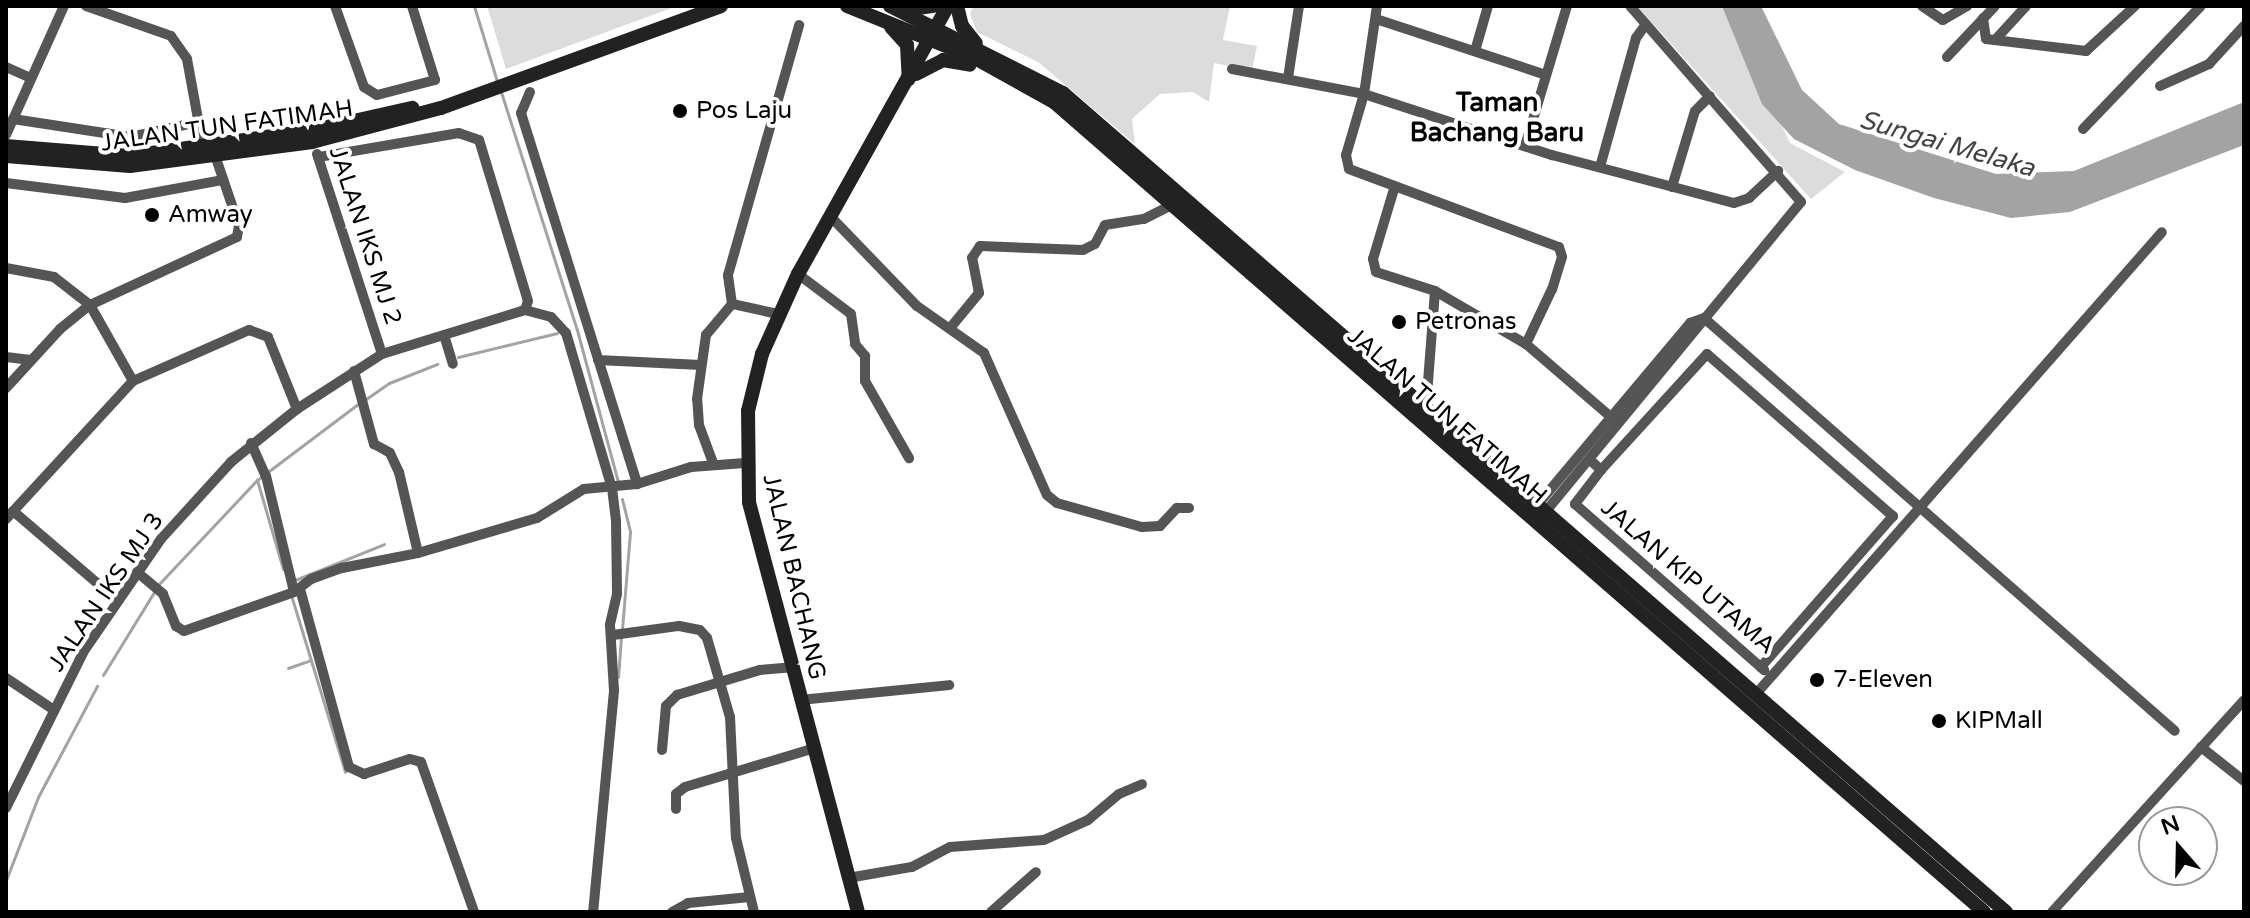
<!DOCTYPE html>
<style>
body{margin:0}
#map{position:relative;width:2250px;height:918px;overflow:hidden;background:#fff;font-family:"Varela Round",sans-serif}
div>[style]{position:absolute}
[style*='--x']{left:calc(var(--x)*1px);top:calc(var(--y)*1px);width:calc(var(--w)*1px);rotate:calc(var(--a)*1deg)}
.green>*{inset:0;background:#dcdcdc}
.water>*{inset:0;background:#a3a3a3}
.stream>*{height:3px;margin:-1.5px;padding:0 1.5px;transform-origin:1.5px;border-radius:1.5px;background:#a3a3a3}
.street>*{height:10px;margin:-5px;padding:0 5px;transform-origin:5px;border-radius:5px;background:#555}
.secondary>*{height:14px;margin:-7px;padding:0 7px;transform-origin:7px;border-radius:7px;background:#222}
.dots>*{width:22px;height:22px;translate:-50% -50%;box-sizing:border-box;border:4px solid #fff;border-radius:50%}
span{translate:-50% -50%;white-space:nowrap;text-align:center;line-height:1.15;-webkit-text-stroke:8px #fff;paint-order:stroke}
.poi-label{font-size:24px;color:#000}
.left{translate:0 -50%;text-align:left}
.street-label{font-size:24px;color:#000}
.neighbourhood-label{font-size:26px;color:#000;font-weight:700}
.water-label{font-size:26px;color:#444;font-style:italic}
.frame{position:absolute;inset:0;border:8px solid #000;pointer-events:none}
.north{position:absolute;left:2138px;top:806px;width:80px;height:80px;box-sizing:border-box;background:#fff;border:2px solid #999;border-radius:50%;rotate:340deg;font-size:22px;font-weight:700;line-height:32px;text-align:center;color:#000}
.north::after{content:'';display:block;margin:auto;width:28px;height:36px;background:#000;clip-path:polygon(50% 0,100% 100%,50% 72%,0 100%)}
</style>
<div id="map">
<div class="green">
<i style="clip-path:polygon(487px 6px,677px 6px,506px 69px)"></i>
<i style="clip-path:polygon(973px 6px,1230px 6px,1223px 40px,1257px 46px,1252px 71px,1214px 63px,1209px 102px,1193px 92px,1160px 94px,1132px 119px,1135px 144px,1038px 62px,977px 32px,970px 14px)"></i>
<i style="clip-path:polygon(1637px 6px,1726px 6px,1790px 143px,1845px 172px,1811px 199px)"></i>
</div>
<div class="water">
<i style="clip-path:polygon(1722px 6px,1761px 6px,1802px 90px,1839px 124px,1996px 174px,2074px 171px,2244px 102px,2244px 145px,2070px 212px,2011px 218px,1934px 198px,1855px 170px,1794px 139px,1762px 104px)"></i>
</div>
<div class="stream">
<i style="--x:474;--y:6;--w:78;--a:73"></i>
<i style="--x:501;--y:92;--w:250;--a:72.3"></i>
<i style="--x:577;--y:330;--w:157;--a:74.9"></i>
<i style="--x:458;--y:357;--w:102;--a:-13.6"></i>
<i style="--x:366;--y:399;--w:28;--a:-35"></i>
<i style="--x:389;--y:383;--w:52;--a:-21.6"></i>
<i style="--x:257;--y:480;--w:93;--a:73.7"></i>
<i style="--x:622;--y:499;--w:34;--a:76"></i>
<i style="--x:630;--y:532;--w:97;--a:94.7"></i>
<i style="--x:295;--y:580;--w:96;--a:-22"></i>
<i style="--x:158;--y:585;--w:144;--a:-46.7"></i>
<i style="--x:257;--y:480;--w:128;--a:-37"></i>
<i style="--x:291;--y:595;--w:185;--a:73"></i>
<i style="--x:288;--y:668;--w:24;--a:-19"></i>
<i style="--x:103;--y:675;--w:97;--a:-58.4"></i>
<i style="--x:618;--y:677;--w:40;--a:-85.7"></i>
<i style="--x:6;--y:880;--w:89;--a:-68.9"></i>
<i style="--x:38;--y:797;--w:126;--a:-62"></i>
</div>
<div class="street">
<i style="--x:86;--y:6;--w:90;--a:19.4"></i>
<i style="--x:171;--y:36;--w:28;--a:55"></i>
<i style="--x:187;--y:59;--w:88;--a:79.6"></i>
<i style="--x:335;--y:6;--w:86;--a:70.3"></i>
<i style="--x:364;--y:87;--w:15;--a:32"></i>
<i style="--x:377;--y:95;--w:60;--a:-14.5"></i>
<i style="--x:435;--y:80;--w:77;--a:-107.3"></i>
<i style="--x:1377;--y:6;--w:89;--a:98.4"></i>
<i style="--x:1364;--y:94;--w:64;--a:106.4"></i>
<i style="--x:1346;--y:155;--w:14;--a:78"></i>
<i style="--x:1349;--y:169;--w:224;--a:20.4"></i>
<i style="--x:1559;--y:247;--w:10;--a:73"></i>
<i style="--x:1562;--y:257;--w:34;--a:107"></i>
<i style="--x:1552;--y:289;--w:61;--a:115.3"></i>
<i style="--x:1922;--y:6;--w:25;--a:34"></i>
<i style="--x:1943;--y:20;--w:28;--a:-30"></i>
<i style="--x:1983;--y:18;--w:21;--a:82"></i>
<i style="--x:1986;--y:39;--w:101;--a:6.8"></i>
<i style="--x:2086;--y:51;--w:67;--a:-42.6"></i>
<i style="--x:1376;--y:19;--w:179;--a:18.2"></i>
<i style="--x:1995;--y:40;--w:46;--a:-47.6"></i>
<i style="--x:1475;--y:51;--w:47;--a:-73.9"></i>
<i style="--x:1947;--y:57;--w:70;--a:-46.7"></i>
<i style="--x:6;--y:67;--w:27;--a:24"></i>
<i style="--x:1232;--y:69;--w:134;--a:10.7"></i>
<i style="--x:1364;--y:94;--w:198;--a:18"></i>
<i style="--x:1552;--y:155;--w:188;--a:14.8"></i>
<i style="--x:1734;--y:203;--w:16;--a:-18"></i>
<i style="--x:1749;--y:198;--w:40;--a:-43"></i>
<i style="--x:1288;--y:78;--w:73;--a:-81.3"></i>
<i style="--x:2160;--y:86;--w:54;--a:-24.2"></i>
<i style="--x:2209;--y:64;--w:52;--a:-47.4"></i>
<i style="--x:530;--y:92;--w:23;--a:113"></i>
<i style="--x:521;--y:113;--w:389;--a:72.6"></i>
<i style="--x:13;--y:119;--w:119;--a:8.7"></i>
<i style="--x:131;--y:137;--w:69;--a:-12.6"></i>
<i style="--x:2083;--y:129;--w:170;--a:-46.2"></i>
<i style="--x:6;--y:135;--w:141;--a:-65.8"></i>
<i style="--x:1525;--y:146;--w:146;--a:-73.3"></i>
<i style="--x:317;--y:154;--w:210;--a:72"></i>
<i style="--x:1600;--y:167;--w:134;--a:-74.4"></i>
<i style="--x:1636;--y:38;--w:17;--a:-54"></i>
<i style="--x:6;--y:183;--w:120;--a:7.2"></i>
<i style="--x:125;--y:198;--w:100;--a:-10.4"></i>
<i style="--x:1672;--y:187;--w:79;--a:-73.2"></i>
<i style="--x:1695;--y:111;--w:21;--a:-45"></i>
<i style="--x:1394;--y:189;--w:73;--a:106.7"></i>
<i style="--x:1373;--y:259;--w:13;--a:77"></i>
<i style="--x:1376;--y:272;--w:62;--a:17.9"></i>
<i style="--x:1435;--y:291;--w:105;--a:30.2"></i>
<i style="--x:1526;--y:344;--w:112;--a:40.7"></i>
<i style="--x:830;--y:216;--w:125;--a:46"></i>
<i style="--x:917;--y:306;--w:82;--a:35"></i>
<i style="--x:984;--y:353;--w:155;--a:66.1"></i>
<i style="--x:1047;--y:495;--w:13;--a:39"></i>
<i style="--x:1057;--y:503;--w:88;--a:15.8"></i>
<i style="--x:1142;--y:527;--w:18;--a:-3"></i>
<i style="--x:1160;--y:526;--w:25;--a:-47"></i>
<i style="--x:1177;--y:508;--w:12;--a:0"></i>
<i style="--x:6;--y:268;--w:49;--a:10.6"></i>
<i style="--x:54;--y:277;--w:46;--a:37.9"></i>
<i style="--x:90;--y:305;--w:87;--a:60.5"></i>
<i style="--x:798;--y:274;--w:66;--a:37"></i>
<i style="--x:851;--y:314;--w:30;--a:82"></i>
<i style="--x:855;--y:344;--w:16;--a:50"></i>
<i style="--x:865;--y:356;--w:25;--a:90"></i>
<i style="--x:865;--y:381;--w:89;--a:60.3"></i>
<i style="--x:525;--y:310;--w:27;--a:15"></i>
<i style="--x:551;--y:317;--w:22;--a:47"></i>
<i style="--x:566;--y:333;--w:162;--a:73.5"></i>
<i style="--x:612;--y:488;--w:33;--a:83"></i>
<i style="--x:616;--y:521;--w:73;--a:89.2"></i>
<i style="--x:617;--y:594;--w:32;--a:103"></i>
<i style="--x:610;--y:625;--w:66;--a:86.5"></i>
<i style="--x:614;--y:691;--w:222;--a:95.4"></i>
<i style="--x:778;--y:314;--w:47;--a:-167.7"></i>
<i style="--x:732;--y:304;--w:29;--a:-98"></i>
<i style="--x:728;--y:275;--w:260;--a:-74.1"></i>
<i style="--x:1704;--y:318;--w:626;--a:41.25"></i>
<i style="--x:951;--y:327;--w:44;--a:-50.5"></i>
<i style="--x:979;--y:293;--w:36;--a:-101"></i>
<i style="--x:972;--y:258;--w:14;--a:-56"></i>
<i style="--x:980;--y:246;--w:103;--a:2.2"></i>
<i style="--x:1083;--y:250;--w:13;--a:-27"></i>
<i style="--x:1095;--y:244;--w:21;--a:-62"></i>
<i style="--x:1105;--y:225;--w:39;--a:-9"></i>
<i style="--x:1144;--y:219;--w:31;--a:-27"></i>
<i style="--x:444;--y:335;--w:30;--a:73"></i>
<i style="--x:6;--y:357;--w:25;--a:7"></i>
<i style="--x:598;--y:360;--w:103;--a:2.8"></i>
<i style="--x:354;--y:371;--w:76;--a:74.7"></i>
<i style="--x:374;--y:444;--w:18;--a:29"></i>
<i style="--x:390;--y:453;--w:21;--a:65"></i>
<i style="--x:399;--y:472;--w:83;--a:76.8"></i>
<i style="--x:6;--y:388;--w:80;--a:-47.5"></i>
<i style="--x:60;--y:329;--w:38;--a:-39"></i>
<i style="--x:90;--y:305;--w:162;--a:-24.8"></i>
<i style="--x:237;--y:237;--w:11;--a:-80"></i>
<i style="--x:239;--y:226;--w:81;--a:-108.7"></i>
<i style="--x:1426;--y:408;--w:117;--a:-85.6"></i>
<i style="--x:251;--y:443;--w:36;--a:66"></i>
<i style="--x:266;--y:476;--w:119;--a:76.4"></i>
<i style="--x:1590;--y:460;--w:15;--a:42"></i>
<i style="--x:1601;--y:470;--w:43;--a:127.4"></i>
<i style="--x:1575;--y:504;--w:252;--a:41.3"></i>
<i style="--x:713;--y:463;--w:40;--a:-110.2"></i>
<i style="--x:699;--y:425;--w:26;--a:-94"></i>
<i style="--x:697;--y:399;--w:65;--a:-82"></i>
<i style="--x:706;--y:335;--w:40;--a:-50"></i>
<i style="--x:1601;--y:470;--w:157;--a:-47.6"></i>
<i style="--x:1707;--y:354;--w:247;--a:41.1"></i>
<i style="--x:1893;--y:516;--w:201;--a:131.2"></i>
<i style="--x:1534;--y:509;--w:243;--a:-50"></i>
<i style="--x:1690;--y:323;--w:15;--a:-20"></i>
<i style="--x:13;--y:511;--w:138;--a:40.6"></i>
<i style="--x:1542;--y:516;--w:407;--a:-50.5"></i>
<i style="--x:1801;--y:202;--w:260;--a:-131.1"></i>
<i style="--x:6;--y:519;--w:188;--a:-47.4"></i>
<i style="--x:133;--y:381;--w:127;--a:-23.7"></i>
<i style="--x:249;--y:330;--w:20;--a:20"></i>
<i style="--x:268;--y:337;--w:78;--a:68.1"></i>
<i style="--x:137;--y:572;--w:34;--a:40"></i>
<i style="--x:163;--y:594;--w:35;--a:68"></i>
<i style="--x:176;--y:626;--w:9;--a:32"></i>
<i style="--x:184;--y:631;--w:117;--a:-19.5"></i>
<i style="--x:294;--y:592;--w:21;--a:-37"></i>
<i style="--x:311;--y:579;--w:33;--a:-20"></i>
<i style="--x:342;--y:568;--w:77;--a:-11.2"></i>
<i style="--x:418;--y:553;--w:124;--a:-16.4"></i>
<i style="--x:537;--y:518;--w:55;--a:-31.7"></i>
<i style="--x:584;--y:489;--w:53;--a:-5.4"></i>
<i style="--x:637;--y:484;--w:57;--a:-17.5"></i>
<i style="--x:691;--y:467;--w:54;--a:-4.2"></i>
<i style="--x:300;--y:589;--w:185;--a:74.6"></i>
<i style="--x:349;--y:767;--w:17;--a:25"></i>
<i style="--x:364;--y:774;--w:48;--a:-18.1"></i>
<i style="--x:410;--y:759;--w:11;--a:15"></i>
<i style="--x:421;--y:762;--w:159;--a:70.5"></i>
<i style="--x:613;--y:635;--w:67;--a:-7.8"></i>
<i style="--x:679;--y:626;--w:21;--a:11"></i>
<i style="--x:700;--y:630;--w:11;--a:49"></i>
<i style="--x:707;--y:638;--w:82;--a:73.8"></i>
<i style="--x:730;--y:717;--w:121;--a:87.2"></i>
<i style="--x:736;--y:838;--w:76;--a:76.3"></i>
<i style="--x:6;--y:678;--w:58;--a:33.7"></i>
<i style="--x:1755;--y:695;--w:616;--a:-48.68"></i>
<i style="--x:800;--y:700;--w:150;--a:-5.7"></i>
<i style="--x:2201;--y:747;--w:55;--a:38.3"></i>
<i style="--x:662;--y:750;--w:44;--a:-84.8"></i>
<i style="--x:666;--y:706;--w:16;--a:-45"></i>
<i style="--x:677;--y:695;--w:87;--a:-16.8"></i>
<i style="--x:760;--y:670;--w:32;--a:-5"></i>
<i style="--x:6;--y:808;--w:175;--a:-63.6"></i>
<i style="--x:84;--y:651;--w:136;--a:-55.5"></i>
<i style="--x:161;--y:539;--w:104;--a:-47.7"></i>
<i style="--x:231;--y:462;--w:85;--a:-38.8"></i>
<i style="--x:297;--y:409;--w:101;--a:-32.9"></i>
<i style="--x:382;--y:354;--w:150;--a:-17.1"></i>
<i style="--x:525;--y:310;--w:9;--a:-72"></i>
<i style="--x:528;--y:301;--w:168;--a:-106.9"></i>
<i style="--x:479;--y:140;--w:21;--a:-161"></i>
<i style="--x:459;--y:133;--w:143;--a:170.3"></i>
<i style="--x:676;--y:809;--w:15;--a:-90"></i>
<i style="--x:676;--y:794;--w:11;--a:-38"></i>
<i style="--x:685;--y:787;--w:133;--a:-16.7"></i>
<i style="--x:848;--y:878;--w:65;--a:-9.8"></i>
<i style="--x:912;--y:867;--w:43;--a:-27.8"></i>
<i style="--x:950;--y:847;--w:94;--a:-4.3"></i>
<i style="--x:1044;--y:840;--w:48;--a:-24.4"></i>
<i style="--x:1088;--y:820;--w:40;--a:-40"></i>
<i style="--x:1119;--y:794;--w:25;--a:-23"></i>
<i style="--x:672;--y:912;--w:18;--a:-29"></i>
<i style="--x:688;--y:903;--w:62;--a:-5.5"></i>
<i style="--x:991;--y:912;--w:60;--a:-41.6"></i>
<i style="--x:2052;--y:912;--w:286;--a:-47.8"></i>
</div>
<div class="secondary">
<i style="--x:847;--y:6;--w:134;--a:22"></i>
<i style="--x:971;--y:56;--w:95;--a:29"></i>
<i style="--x:1054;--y:102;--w:1233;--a:41.05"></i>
<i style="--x:890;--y:6;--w:194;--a:26.7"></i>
<i style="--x:1063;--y:93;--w:1249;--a:40.97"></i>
<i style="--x:957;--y:6;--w:21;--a:76"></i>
<i style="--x:962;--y:26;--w:22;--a:51"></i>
<i style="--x:904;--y:10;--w:30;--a:-8"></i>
<i style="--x:891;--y:27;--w:24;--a:48"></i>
<i style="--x:907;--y:45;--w:34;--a:87"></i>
<i style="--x:916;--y:74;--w:30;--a:-27"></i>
<i style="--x:943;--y:60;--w:27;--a:10"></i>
<i style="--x:6;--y:146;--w:124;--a:4.6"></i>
<i style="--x:130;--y:156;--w:181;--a:-8"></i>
<i style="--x:309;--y:131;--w:106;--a:-12.6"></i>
<i style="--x:6;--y:156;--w:124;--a:4.6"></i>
<i style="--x:130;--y:166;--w:184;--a:-7.5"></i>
<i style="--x:312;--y:142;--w:133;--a:-14.8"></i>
<i style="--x:441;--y:108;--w:298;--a:-20"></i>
<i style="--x:858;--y:912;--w:424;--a:-104.9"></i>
<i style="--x:749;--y:502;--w:91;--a:-90.6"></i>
<i style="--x:748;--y:411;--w:59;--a:-76.2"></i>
<i style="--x:762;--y:354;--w:88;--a:-65.8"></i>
<i style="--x:798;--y:274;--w:307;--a:-60.8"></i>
</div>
<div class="dots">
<i style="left:680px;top:111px;background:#000"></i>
<i style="left:152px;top:215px;background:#000"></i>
<i style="left:1399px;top:322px;background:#000"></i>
<i style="left:1817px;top:680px;background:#000"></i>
<i style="left:1939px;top:721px;background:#000"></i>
</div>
<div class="poi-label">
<span class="left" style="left:696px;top:111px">Pos Laju</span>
<span class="left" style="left:168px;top:215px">Amway</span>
<span class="left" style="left:1415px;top:322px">Petronas</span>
<span class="left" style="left:1833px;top:680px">7-Eleven</span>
<span class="left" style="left:1955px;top:721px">KIPMall</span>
</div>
<div class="street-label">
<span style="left:227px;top:126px;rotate:-8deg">JALAN TUN FATIMAH</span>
<span style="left:365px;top:236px;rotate:72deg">JALAN IKS MJ 2</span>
<span style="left:1447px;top:416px;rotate:41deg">JALAN TUN FATIMAH</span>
<span style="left:794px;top:577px;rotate:77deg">JALAN BACHANG</span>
<span style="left:1688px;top:577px;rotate:41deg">JALAN KIP UTAMA</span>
<span style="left:106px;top:592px;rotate:-56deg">JALAN IKS MJ 3</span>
</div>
<div class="neighbourhood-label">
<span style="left:1497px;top:118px">Taman<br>Bachang Baru</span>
</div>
<div class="water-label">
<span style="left:1947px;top:144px;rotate:16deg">Sungai Melaka</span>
</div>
<div class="frame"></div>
<div class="north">N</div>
</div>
